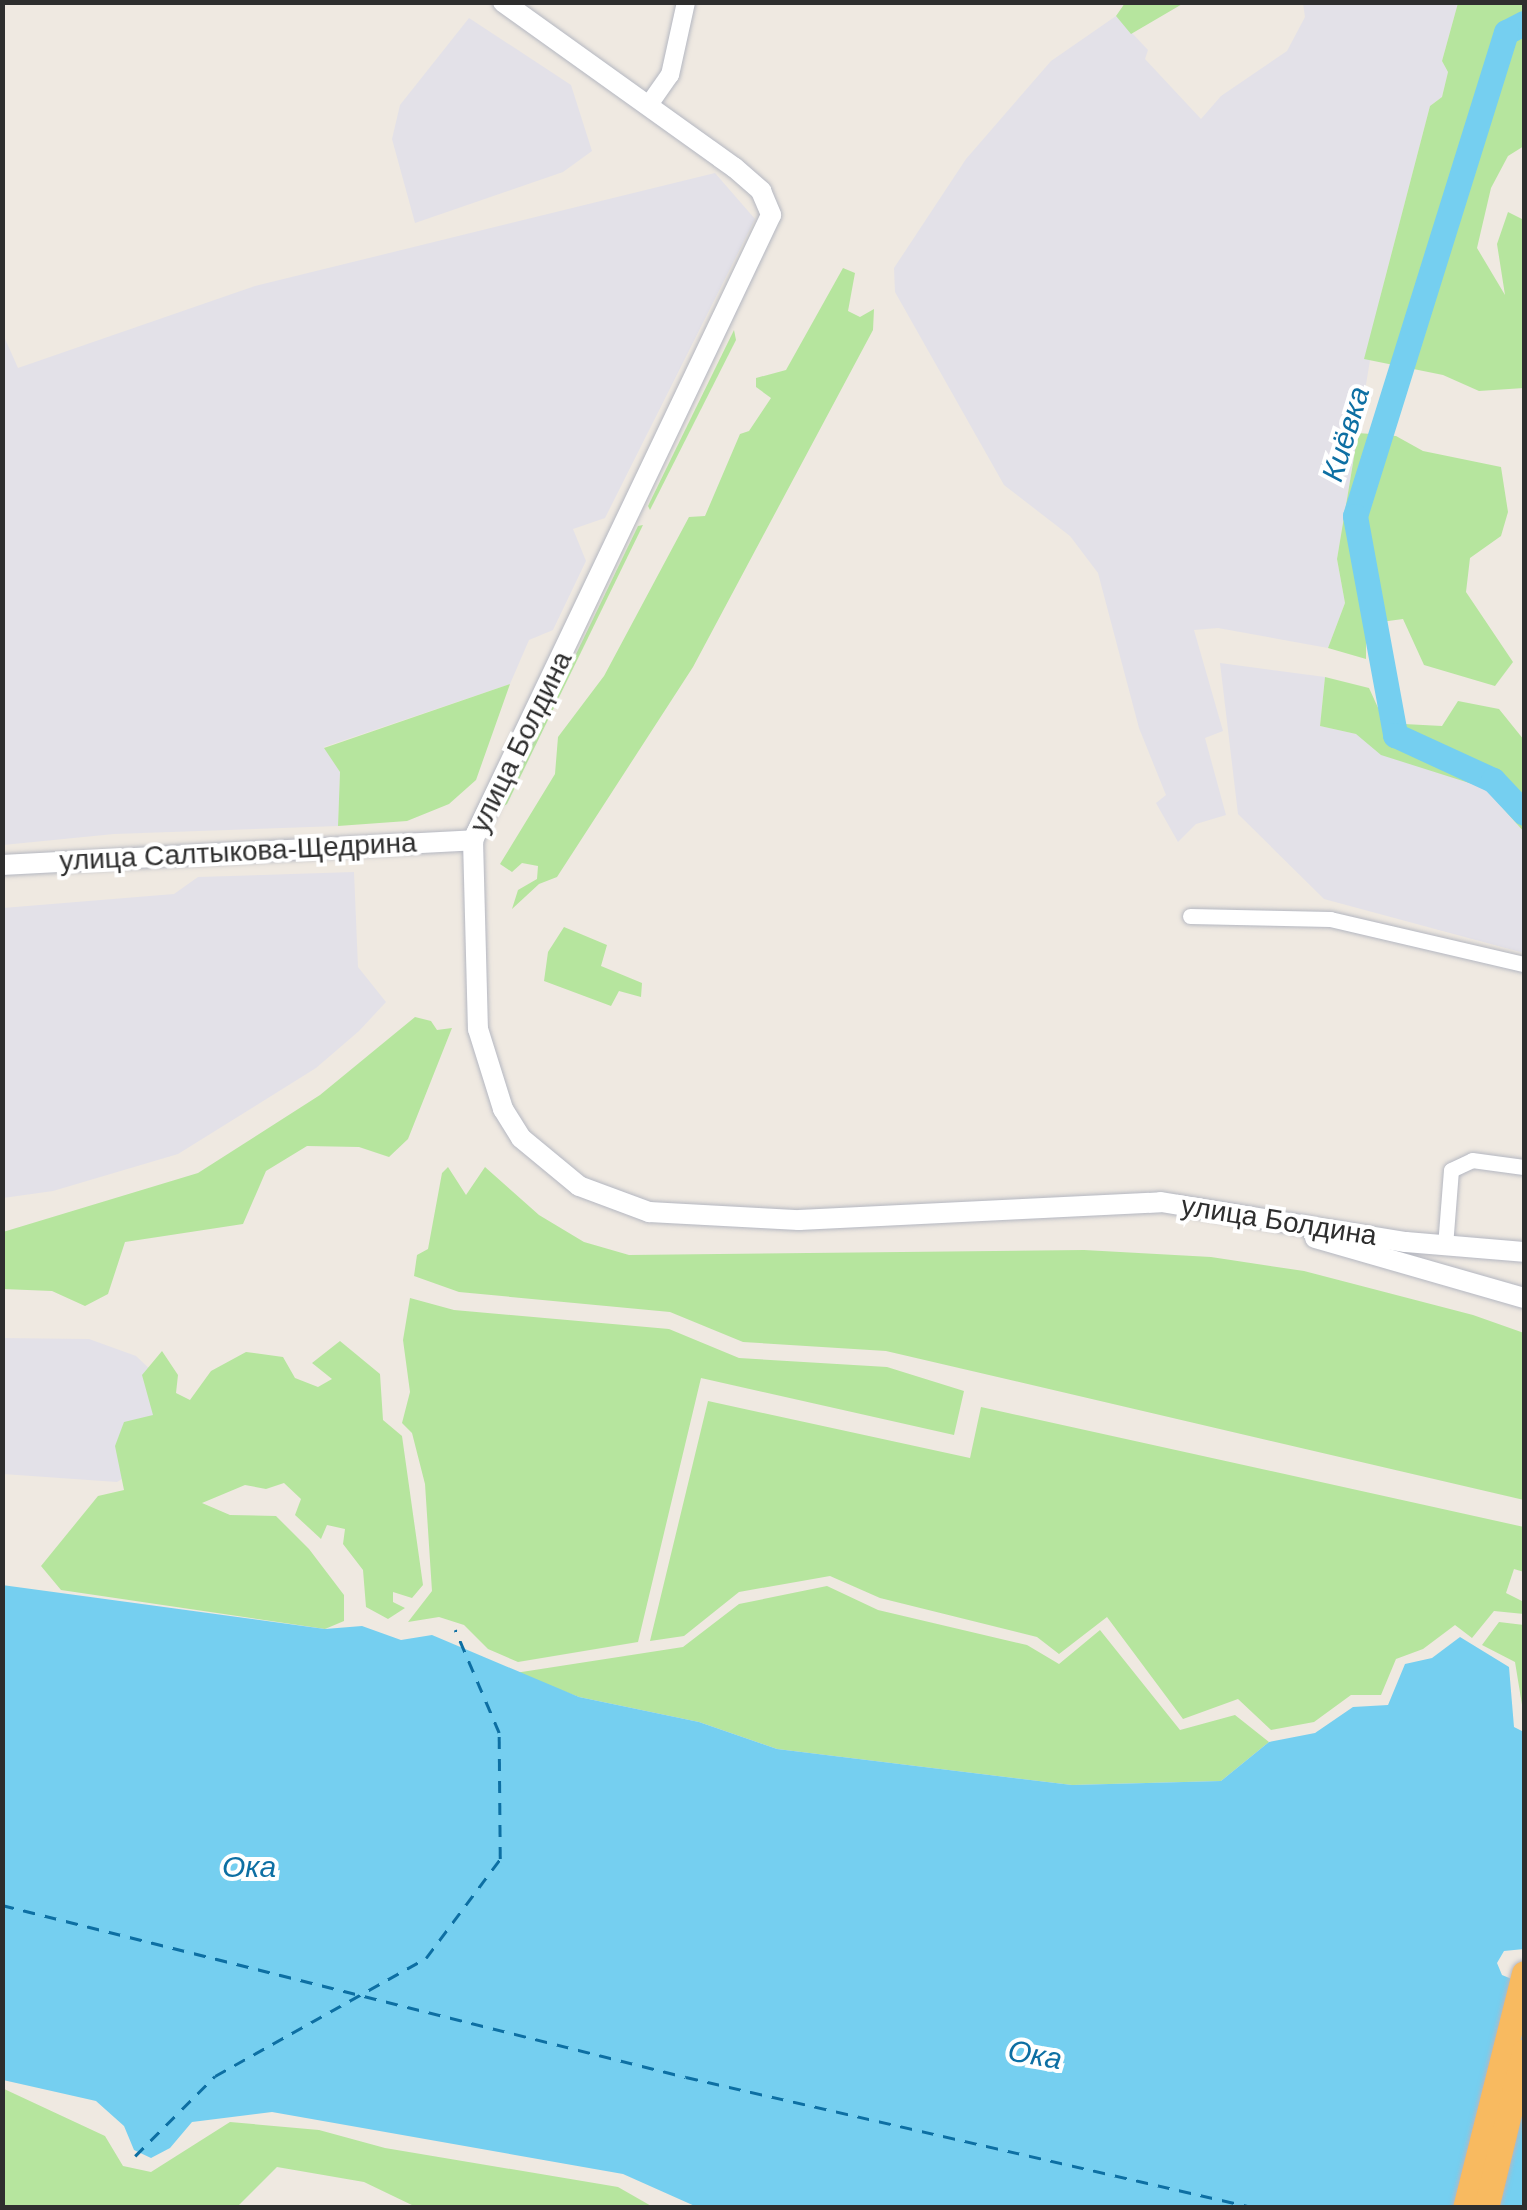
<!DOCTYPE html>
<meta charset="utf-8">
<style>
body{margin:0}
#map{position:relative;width:1527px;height:2210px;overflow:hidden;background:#efe9e1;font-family:Helvetica,sans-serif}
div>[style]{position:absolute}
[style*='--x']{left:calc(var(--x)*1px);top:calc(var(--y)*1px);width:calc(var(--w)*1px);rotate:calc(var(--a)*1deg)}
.industrial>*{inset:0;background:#e3e1e8}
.green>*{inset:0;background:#b6e59e}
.water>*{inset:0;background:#75cff0}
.river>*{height:25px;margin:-12.5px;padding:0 12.5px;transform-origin:12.5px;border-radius:12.5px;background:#75cff0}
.ferry>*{height:2.5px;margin-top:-1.25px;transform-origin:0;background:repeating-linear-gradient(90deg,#0d6fa3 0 12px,transparent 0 22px)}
.roads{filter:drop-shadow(0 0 2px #b4b7c1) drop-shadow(0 0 2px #b4b7c1)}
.minor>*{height:15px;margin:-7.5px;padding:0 7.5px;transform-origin:7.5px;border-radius:7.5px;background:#fff}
.tertiary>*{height:18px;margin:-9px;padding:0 9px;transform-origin:9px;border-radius:9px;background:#fff}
.secondary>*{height:20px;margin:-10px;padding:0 10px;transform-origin:10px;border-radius:10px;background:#fff}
.trunk>*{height:25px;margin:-12.5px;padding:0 12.5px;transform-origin:12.5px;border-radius:12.5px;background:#f8ba60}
span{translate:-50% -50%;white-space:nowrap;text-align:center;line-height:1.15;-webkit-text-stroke:8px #fff;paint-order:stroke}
.street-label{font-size:28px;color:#2e2e2e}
.water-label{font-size:30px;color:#0d6fa3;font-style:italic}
.frame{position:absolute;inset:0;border:5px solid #2e2e2e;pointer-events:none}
</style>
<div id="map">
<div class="industrial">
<i style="clip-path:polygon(1303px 3px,1458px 3px,1442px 61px,1448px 72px,1442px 97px,1430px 106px,1381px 294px,1337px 559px,1345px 603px,1328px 648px,1218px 628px,1194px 630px,1223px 731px,1205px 738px,1226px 815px,1196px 824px,1178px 842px,1156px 803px,1166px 795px,1139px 728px,1098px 573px,1070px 536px,1004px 485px,895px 292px,894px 268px,966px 159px,1051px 61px,1116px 16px,1148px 50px,1145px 59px,1201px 119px,1221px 96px,1287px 51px,1305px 17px)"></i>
<i style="clip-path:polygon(469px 18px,571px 85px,592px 151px,563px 172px,415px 223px,392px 139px,400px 105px)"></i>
<i style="clip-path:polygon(715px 173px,755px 219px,605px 518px,573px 529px,586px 561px,553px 630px,529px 640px,510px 684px,324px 747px,340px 772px,338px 826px,114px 834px,3px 845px,2px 332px,18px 368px,255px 286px)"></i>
<i style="clip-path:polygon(1220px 663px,1325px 677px,1320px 726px,1356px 734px,1485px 788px,1524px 832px,1524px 953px,1324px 899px,1238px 814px)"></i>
<i style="clip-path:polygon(354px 872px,358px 967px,386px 1002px,359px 1031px,316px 1068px,178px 1154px,53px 1191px,3px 1198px,3px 908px,174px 894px,198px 877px)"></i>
<i style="clip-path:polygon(2px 1338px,89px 1339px,136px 1356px,155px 1374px,164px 1401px,137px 1470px,117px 1482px,3px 1474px)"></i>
</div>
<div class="green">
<i style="clip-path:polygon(1125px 3px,1125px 2px,1184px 3px,1131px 34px,1116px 16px)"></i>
<i style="clip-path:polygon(1458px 3px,1524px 3px,1524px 146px,1508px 156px,1491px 188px,1477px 248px,1505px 295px,1497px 244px,1508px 212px,1524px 220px,1524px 388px,1479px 391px,1443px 375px,1364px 359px,1430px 106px,1442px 97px,1448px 72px,1442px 61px)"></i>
<i style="clip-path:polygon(843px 268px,855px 273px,848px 311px,860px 317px,874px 309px,873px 330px,693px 667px,557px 877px,539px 884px,512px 909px,518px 890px,537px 879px,538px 866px,522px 863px,512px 872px,500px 864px,555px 774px,558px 737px,604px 676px,689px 517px,705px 516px,740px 434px,749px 431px,771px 398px,756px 387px,756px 378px,786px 370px)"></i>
<i style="clip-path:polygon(734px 330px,736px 340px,650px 510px,648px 506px)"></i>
<i style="clip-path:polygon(1358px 433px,1396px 436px,1423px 451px,1501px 467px,1508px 512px,1501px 536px,1470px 558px,1466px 592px,1513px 662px,1495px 686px,1424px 665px,1403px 619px,1366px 624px,1366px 659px,1328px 648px,1345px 603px,1337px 559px)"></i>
<i style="clip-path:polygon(643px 525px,507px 804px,502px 807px,638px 526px)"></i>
<i style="clip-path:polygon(1325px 677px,1369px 688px,1385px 723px,1442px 726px,1458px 701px,1499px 709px,1524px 740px,1524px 832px,1485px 788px,1381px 755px,1356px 734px,1320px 726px)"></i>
<i style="clip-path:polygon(510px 684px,476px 780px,449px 804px,407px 821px,338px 826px,340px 772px,324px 748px)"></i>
<i style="clip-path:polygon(564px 927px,607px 945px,601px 966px,642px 983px,641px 997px,619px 991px,611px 1006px,544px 981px,548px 952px)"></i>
<i style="clip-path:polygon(415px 1017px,431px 1021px,437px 1030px,452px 1028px,408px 1139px,389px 1157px,359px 1147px,307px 1146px,266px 1171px,243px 1224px,125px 1242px,108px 1294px,85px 1306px,52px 1291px,3px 1289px,3px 1232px,198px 1173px,320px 1095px)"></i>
<i style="clip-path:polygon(448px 1167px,466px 1195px,485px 1167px,539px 1215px,584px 1242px,629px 1255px,1084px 1250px,1211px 1257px,1304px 1271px,1473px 1315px,1524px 1333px,1524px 1500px,886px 1351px,743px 1342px,670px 1312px,459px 1292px,414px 1276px,417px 1255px,428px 1249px,442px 1173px)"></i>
<i style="clip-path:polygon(410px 1298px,454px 1310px,669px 1329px,739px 1358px,887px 1367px,964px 1391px,954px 1435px,701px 1378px,638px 1642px,518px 1662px,488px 1649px,464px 1625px,439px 1617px,408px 1622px,432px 1591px,425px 1484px,412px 1433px,402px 1423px,410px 1392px,403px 1340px)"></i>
<i style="clip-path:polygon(340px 1341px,380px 1374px,383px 1420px,402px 1436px,423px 1585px,412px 1598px,393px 1592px,393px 1602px,405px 1608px,388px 1619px,366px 1607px,363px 1570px,343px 1544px,345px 1529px,327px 1525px,321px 1539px,295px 1515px,301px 1499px,284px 1483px,266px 1489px,245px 1485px,202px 1503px,230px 1515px,276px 1516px,309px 1549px,344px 1595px,344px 1621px,325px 1629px,61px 1590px,41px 1566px,98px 1496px,124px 1490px,115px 1446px,124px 1422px,153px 1415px,142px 1375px,162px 1351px,178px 1375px,176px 1393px,190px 1400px,211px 1371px,246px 1352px,283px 1357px,295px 1378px,318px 1387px,332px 1379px,312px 1363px)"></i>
<i style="clip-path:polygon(708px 1401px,970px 1458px,981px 1407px,1524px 1527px,1524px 1572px,1514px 1569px,1506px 1593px,1524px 1602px,1524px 1614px,1494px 1611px,1472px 1638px,1455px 1625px,1423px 1649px,1396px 1659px,1381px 1695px,1351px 1695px,1314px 1722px,1271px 1730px,1238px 1699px,1183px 1719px,1107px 1617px,1059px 1654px,1037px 1637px,880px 1598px,830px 1576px,739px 1592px,684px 1636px,650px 1641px)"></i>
<i style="clip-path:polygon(827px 1586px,878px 1610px,1027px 1645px,1059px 1664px,1100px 1630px,1180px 1730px,1235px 1715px,1269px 1742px,1221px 1781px,1072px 1785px,777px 1749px,699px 1722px,579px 1697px,515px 1673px,683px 1647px,739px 1604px)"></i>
<i style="clip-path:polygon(1499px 1622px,1524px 1625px,1524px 1717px,1515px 1662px,1482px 1645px)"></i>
<i style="clip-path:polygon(2px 2088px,105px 2136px,123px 2166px,151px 2172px,230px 2122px,319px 2130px,385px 2148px,618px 2187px,653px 2207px,416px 2207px,364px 2182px,277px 2167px,237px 2207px,3px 2207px)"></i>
</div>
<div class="water">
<i style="clip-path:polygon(2px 1585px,325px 1629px,362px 1626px,401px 1640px,432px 1635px,579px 1697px,699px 1722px,777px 1749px,1072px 1785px,1221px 1781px,1269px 1742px,1315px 1733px,1353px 1707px,1388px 1705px,1405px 1664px,1432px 1658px,1460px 1637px,1509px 1667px,1514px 1727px,1524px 1732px,1524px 1949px,1504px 1951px,1497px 1963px,1502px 1975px,1524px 1984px,1524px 2207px,697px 2207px,623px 2174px,272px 2112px,192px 2122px,170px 2148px,151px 2158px,134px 2150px,124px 2126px,96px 2101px,3px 2080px)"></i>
</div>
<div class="river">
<i style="--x:1524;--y:23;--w:20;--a:153"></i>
<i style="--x:1506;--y:32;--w:507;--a:107.33"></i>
<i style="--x:1355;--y:516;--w:223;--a:79.6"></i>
<i style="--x:1395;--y:735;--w:108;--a:24.7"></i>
<i style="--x:1493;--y:780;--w:45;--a:46.8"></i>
</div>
<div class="ferry">
<i style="--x:2;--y:1905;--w:705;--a:14.12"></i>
<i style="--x:686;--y:2077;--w:585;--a:12.94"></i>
<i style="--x:135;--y:2156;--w:113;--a:-45"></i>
<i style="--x:215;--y:2076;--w:242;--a:-29.2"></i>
<i style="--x:426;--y:1958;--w:124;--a:-53.2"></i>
<i style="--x:500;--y:1859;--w:126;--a:-90.5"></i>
<i style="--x:499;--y:1733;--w:112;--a:-113.1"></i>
</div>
<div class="roads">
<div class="minor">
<i style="--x:1190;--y:916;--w:140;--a:1.2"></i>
<i style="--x:1330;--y:919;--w:199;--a:13.1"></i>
<i style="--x:1445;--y:1246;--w:76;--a:-85.5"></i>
<i style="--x:1451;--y:1170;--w:23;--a:-25"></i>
<i style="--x:1472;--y:1160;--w:52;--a:7.7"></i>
</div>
<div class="tertiary">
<i style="--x:648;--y:106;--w:38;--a:-55"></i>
<i style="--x:670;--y:75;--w:75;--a:-77.6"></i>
</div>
<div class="secondary">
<i style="--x:503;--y:2;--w:285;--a:35.6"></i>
<i style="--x:735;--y:168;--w:35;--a:41"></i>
<i style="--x:761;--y:191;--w:26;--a:67"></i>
<i style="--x:771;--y:215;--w:692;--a:115.49"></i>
<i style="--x:473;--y:840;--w:189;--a:88.5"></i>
<i style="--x:478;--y:1029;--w:84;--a:72.6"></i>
<i style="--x:503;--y:1109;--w:34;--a:58"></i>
<i style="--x:521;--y:1138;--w:75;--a:39.6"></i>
<i style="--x:579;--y:1186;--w:75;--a:20.4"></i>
<i style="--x:649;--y:1212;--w:150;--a:3.1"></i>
<i style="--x:799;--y:1220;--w:362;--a:-2.8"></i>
<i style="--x:1161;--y:1202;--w:248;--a:9.3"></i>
<i style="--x:1406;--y:1242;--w:118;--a:4.8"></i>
<i style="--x:2;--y:865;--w:472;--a:-3"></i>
<i style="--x:1315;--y:1238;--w:217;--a:16"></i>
</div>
<div class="trunk">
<i style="--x:1465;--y:2208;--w:242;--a:-75.9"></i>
<i style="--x:1486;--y:2208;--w:161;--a:-76.3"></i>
</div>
</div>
<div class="street-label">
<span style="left:521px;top:742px;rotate:-64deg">улица Болдина</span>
<span style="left:238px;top:852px;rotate:-3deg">улица Салтыкова-Щедрина</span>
<span style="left:1279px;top:1221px;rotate:9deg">улица Болдина</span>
</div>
<div class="water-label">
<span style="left:1346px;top:434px;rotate:-73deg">Киёвка</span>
<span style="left:249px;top:1867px">Ока</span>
<span style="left:1035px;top:2055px;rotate:10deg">Ока</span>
</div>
<div class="frame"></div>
</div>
